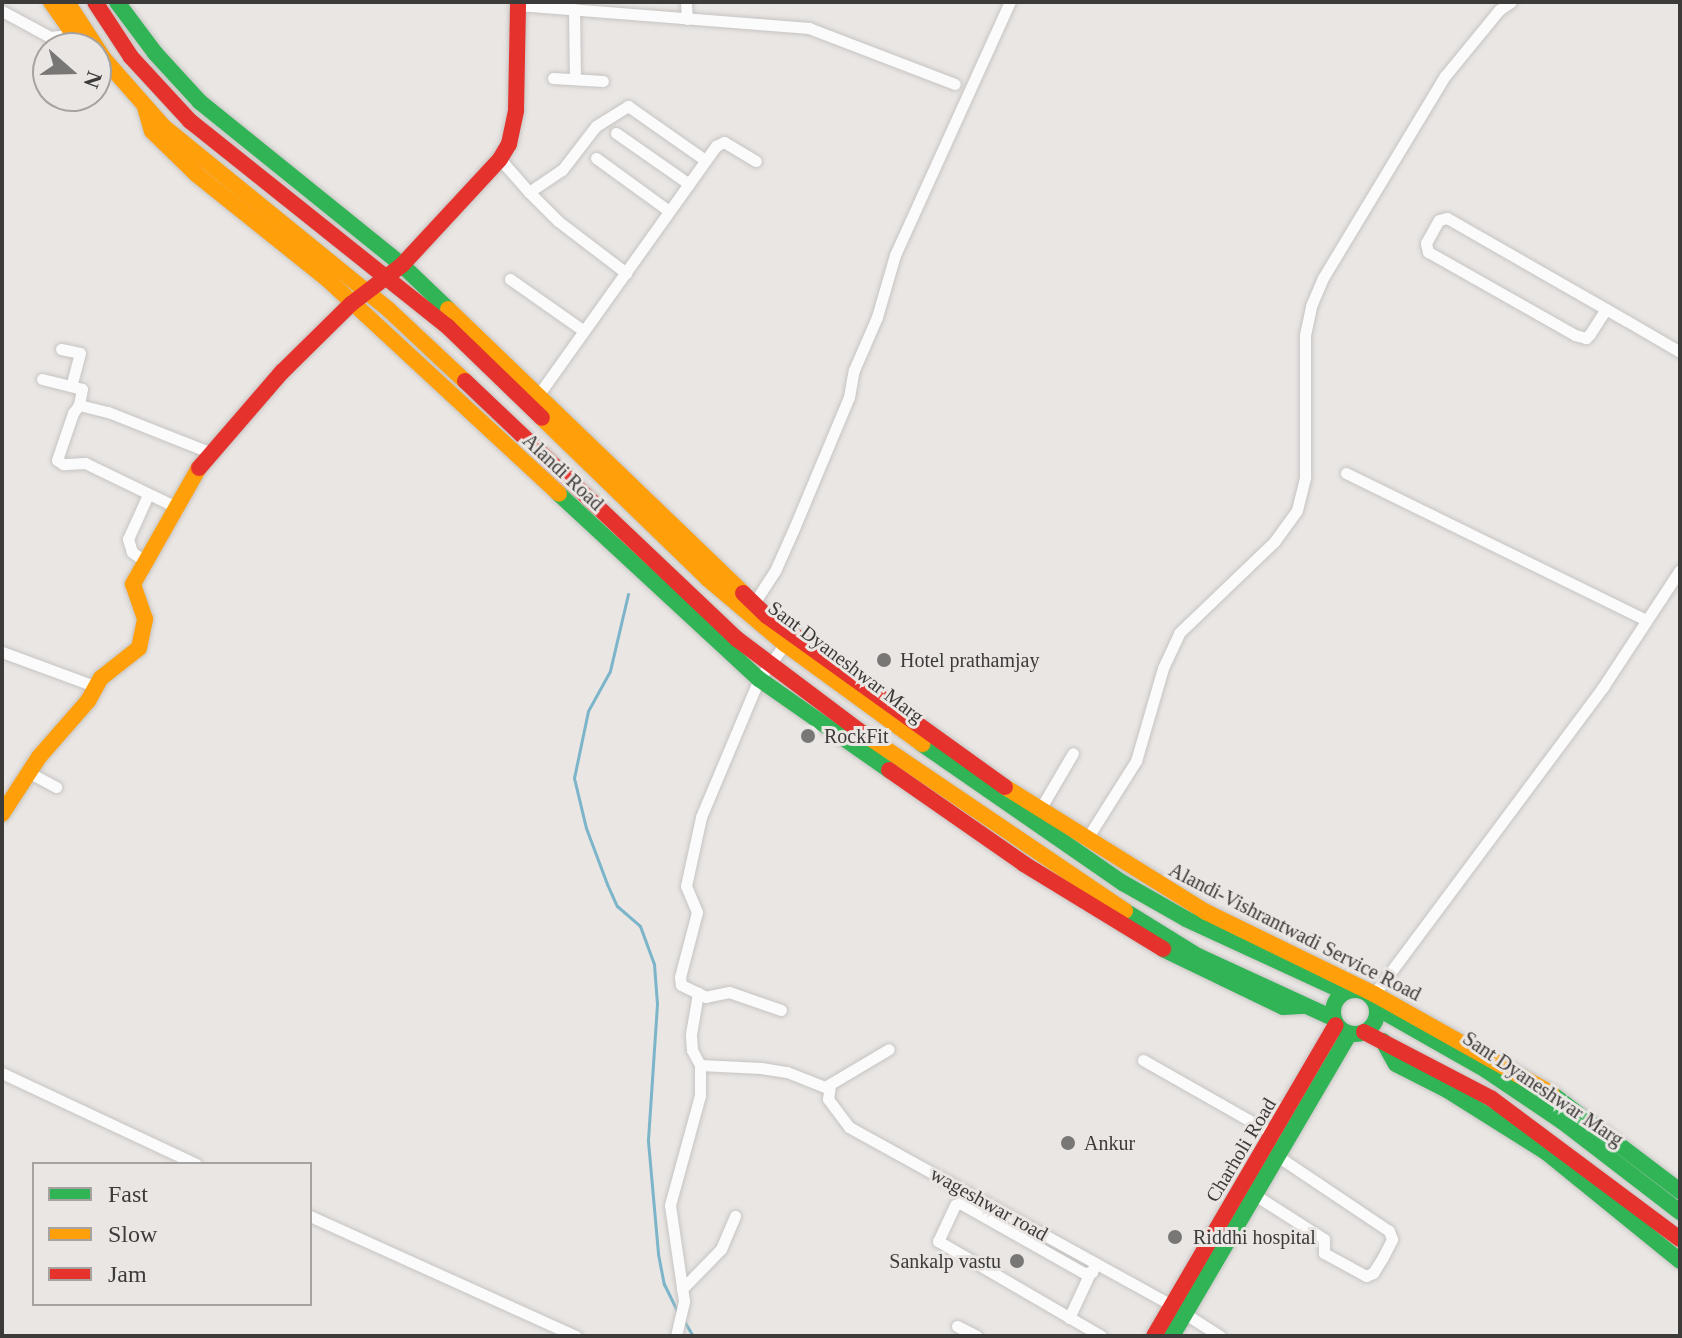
<!DOCTYPE html>
<style>
body{margin:0}
#map{position:relative;width:1682px;height:1338px;overflow:hidden;background:#e9e6e4;font-family:Georgia,serif}
div>[style]{position:absolute}
[style*='--x']{left:calc(var(--x)*1px);top:calc(var(--y)*1px);width:calc(var(--w)*1px);rotate:calc(var(--a)*1deg)}
.stream>*{height:3px;margin:-1.5px;padding:0 1.5px;transform-origin:1.5px;border-radius:1.5px;background:#7cb5c9}
.roads{filter:drop-shadow(0 0 2px #c6c4c2) drop-shadow(0 0 2px #c6c4c2)}
.street>*{height:11px;margin:-5.5px;padding:0 5.5px;transform-origin:5.5px;border-radius:5.5px;background:#fcfbfb}
.fast>*{height:16px;margin:-8px;padding:0 8px;transform-origin:8px;border-radius:8px;background:#30b455}
.fast>.ring{margin:-8px;padding:0;box-sizing:content-box;background:none;border:16px solid #30b455;border-radius:50%}
.slow>*{height:16px;margin:-8px;padding:0 8px;transform-origin:8px;border-radius:8px;background:#ff9f0a}
.jam>*{height:16px;margin:-8px;padding:0 8px;transform-origin:8px;border-radius:8px;background:#e5322d}
.dots>*{width:22px;height:22px;translate:-50% -50%;box-sizing:border-box;border:4px solid #eae6e3;border-radius:50%}
span{translate:-50% -50%;white-space:nowrap;text-align:center;line-height:1.15;-webkit-text-stroke:6px #eae6e3;paint-order:stroke}
.street-label{font-size:20px;color:#3d3b3a}
.poi-label{font-size:20px;color:#3d3b3a}
.left{translate:0 -50%;text-align:left}
.right{translate:-100% -50%;text-align:right}
.frame{position:absolute;inset:0;border:4px solid #3d3b3a;pointer-events:none}
.legend{position:absolute;left:32px;top:1162px;width:280px;height:144px;box-sizing:border-box;background:#eae6e3;border:2px solid #a5a29f;margin:0;padding:10px 14px;list-style:none;font-size:24px;color:#3d3b3a}
.legend li{display:flex;align-items:center;gap:16px;height:40px}
.legend b{width:40px;border:2px solid #a5a29f}
.north{position:absolute;left:32px;top:32px;width:80px;height:80px;box-sizing:border-box;background:#eae6e3;border:2px solid #a5a29f;border-radius:50%;rotate:110deg;font-size:22px;font-weight:700;line-height:32px;text-align:center;color:#3d3b3a}
.north::after{content:'';display:block;margin:auto;width:28px;height:36px;background:#797776;clip-path:polygon(50% 0,100% 100%,50% 72%,0 100%)}
</style>
<div id="map">
<div class="stream">
<i style="--x:628;--y:594;--w:79;--a:103.2"></i>
<i style="--x:610;--y:671;--w:46;--a:118.8"></i>
<i style="--x:588;--y:711;--w:68;--a:101.8"></i>
<i style="--x:574;--y:778;--w:51;--a:76.5"></i>
<i style="--x:586;--y:828;--w:60;--a:69.4"></i>
<i style="--x:607;--y:884;--w:24;--a:66"></i>
<i style="--x:617;--y:906;--w:30;--a:41"></i>
<i style="--x:640;--y:926;--w:40;--a:69.8"></i>
<i style="--x:654;--y:964;--w:40;--a:85.7"></i>
<i style="--x:657;--y:1004;--w:137;--a:93.8"></i>
<i style="--x:648;--y:1141;--w:113;--a:84.9"></i>
<i style="--x:658;--y:1254;--w:31;--a:79"></i>
<i style="--x:664;--y:1284;--w:32;--a:64"></i>
<i style="--x:683;--y:1319;--w:20;--a:60"></i>
</div>
<div class="roads">
<div class="street">
<i style="--x:686;--y:2;--w:17;--a:87"></i>
<i style="--x:518;--y:5;--w:292;--a:4.5"></i>
<i style="--x:809;--y:28;--w:156;--a:21"></i>
<i style="--x:574;--y:9;--w:70;--a:89.2"></i>
<i style="--x:2;--y:11;--w:55;--a:28.4"></i>
<i style="--x:50;--y:37;--w:27;--a:-6"></i>
<i style="--x:553;--y:78;--w:50;--a:3.4"></i>
<i style="--x:616;--y:133;--w:89;--a:34.9"></i>
<i style="--x:596;--y:158;--w:90;--a:36"></i>
<i style="--x:500;--y:159;--w:44;--a:48.7"></i>
<i style="--x:529;--y:192;--w:40;--a:-34"></i>
<i style="--x:562;--y:170;--w:56;--a:-52.3"></i>
<i style="--x:596;--y:126;--w:38;--a:-32"></i>
<i style="--x:628;--y:106;--w:94;--a:35"></i>
<i style="--x:529;--y:192;--w:41;--a:45"></i>
<i style="--x:558;--y:221;--w:86;--a:37.4"></i>
<i style="--x:510;--y:279;--w:90;--a:35.1"></i>
<i style="--x:1606;--y:309;--w:30;--a:123"></i>
<i style="--x:1590;--y:334;--w:6;--a:135"></i>
<i style="--x:1586;--y:338;--w:11;--a:-165"></i>
<i style="--x:1575;--y:335;--w:169;--a:-150.5"></i>
<i style="--x:1428;--y:252;--w:9;--a:-103"></i>
<i style="--x:1426;--y:243;--w:26;--a:-61"></i>
<i style="--x:1439;--y:220;--w:8;--a:-14"></i>
<i style="--x:1447;--y:218;--w:207;--a:29.8"></i>
<i style="--x:1627;--y:321;--w:61;--a:30.3"></i>
<i style="--x:61;--y:349;--w:19;--a:12"></i>
<i style="--x:80;--y:353;--w:34;--a:105"></i>
<i style="--x:42;--y:379;--w:41;--a:14"></i>
<i style="--x:82;--y:389;--w:16;--a:101"></i>
<i style="--x:539;--y:394;--w:305;--a:-54.5"></i>
<i style="--x:716;--y:146;--w:9;--a:-27"></i>
<i style="--x:724;--y:142;--w:37;--a:31"></i>
<i style="--x:1346;--y:473;--w:334;--a:26.1"></i>
<i style="--x:174;--y:506;--w:99;--a:-154.2"></i>
<i style="--x:85;--y:463;--w:22;--a:177"></i>
<i style="--x:63;--y:464;--w:7;--a:-146"></i>
<i style="--x:57;--y:460;--w:50;--a:-71.2"></i>
<i style="--x:73;--y:413;--w:10;--a:-53"></i>
<i style="--x:79;--y:405;--w:30;--a:14"></i>
<i style="--x:108;--y:412;--w:109;--a:21.6"></i>
<i style="--x:143;--y:560;--w:14;--a:-144"></i>
<i style="--x:132;--y:552;--w:14;--a:-107"></i>
<i style="--x:128;--y:539;--w:48;--a:-65.6"></i>
<i style="--x:754;--y:603;--w:38;--a:-57"></i>
<i style="--x:775;--y:571;--w:49;--a:-66"></i>
<i style="--x:795;--y:526;--w:140;--a:-67.3"></i>
<i style="--x:849;--y:397;--w:27;--a:-80"></i>
<i style="--x:854;--y:370;--w:58;--a:-66.5"></i>
<i style="--x:877;--y:317;--w:65;--a:-73.8"></i>
<i style="--x:895;--y:255;--w:278;--a:-65.6"></i>
<i style="--x:2;--y:652;--w:101;--a:20.2"></i>
<i style="--x:28;--y:772;--w:32;--a:28"></i>
<i style="--x:1039;--y:811;--w:67;--a:-59.6"></i>
<i style="--x:1086;--y:840;--w:93;--a:-57.7"></i>
<i style="--x:1136;--y:761;--w:97;--a:-73.8"></i>
<i style="--x:1163;--y:668;--w:38;--a:-65"></i>
<i style="--x:1179;--y:633;--w:132;--a:-43.8"></i>
<i style="--x:1274;--y:542;--w:39;--a:-54"></i>
<i style="--x:1297;--y:510;--w:34;--a:-76"></i>
<i style="--x:1305;--y:477;--w:142;--a:-90"></i>
<i style="--x:1305;--y:335;--w:30;--a:-78"></i>
<i style="--x:1311;--y:306;--w:30;--a:-67"></i>
<i style="--x:1323;--y:278;--w:236;--a:-58.9"></i>
<i style="--x:1445;--y:76;--w:85;--a:-50.7"></i>
<i style="--x:1499;--y:10;--w:14;--a:-34"></i>
<i style="--x:1372;--y:997;--w:387;--a:-53.3"></i>
<i style="--x:1603;--y:687;--w:140;--a:-56.7"></i>
<i style="--x:781;--y:1010;--w:55;--a:-160.9"></i>
<i style="--x:729;--y:992;--w:24;--a:168"></i>
<i style="--x:706;--y:997;--w:28;--a:-154"></i>
<i style="--x:681;--y:985;--w:8;--a:-97"></i>
<i style="--x:680;--y:977;--w:67;--a:-75.3"></i>
<i style="--x:697;--y:912;--w:28;--a:-113"></i>
<i style="--x:686;--y:886;--w:71;--a:-77.7"></i>
<i style="--x:701;--y:817;--w:150;--a:-67.2"></i>
<i style="--x:759;--y:679;--w:47;--a:-53.6"></i>
<i style="--x:1143;--y:1060;--w:152;--a:29.6"></i>
<i style="--x:700;--y:1065;--w:61;--a:2.8"></i>
<i style="--x:761;--y:1068;--w:26;--a:9"></i>
<i style="--x:787;--y:1072;--w:41;--a:21.5"></i>
<i style="--x:825;--y:1087;--w:74;--a:-30.7"></i>
<i style="--x:2;--y:1073;--w:214;--a:25.1"></i>
<i style="--x:830;--y:1086;--w:13;--a:99"></i>
<i style="--x:828;--y:1099;--w:35;--a:53"></i>
<i style="--x:849;--y:1127;--w:370;--a:28.9"></i>
<i style="--x:1173;--y:1306;--w:56;--a:32.6"></i>
<i style="--x:1255;--y:1195;--w:82;--a:32.5"></i>
<i style="--x:1324;--y:1239;--w:14;--a:90"></i>
<i style="--x:1324;--y:1253;--w:48;--a:28.7"></i>
<i style="--x:1366;--y:1276;--w:8;--a:-23"></i>
<i style="--x:1373;--y:1273;--w:19;--a:-58"></i>
<i style="--x:1383;--y:1257;--w:20;--a:-63"></i>
<i style="--x:1392;--y:1239;--w:9;--a:-111"></i>
<i style="--x:1389;--y:1231;--w:133;--a:-146.1"></i>
<i style="--x:310;--y:1216;--w:292;--a:24.3"></i>
<i style="--x:1095;--y:1263;--w:9;--a:108"></i>
<i style="--x:1092;--y:1272;--w:8;--a:173"></i>
<i style="--x:1084;--y:1273;--w:142;--a:-150.6"></i>
<i style="--x:960;--y:1203;--w:5;--a:158"></i>
<i style="--x:955;--y:1205;--w:40;--a:115"></i>
<i style="--x:938;--y:1241;--w:189;--a:30.2"></i>
<i style="--x:682;--y:1289;--w:56;--a:-45.7"></i>
<i style="--x:721;--y:1249;--w:36;--a:-67"></i>
<i style="--x:1069;--y:1318;--w:47;--a:-65.1"></i>
<i style="--x:957;--y:1326;--w:22;--a:27"></i>
<i style="--x:676;--y:1336;--w:36;--a:-77"></i>
<i style="--x:684;--y:1301;--w:97;--a:-98.3"></i>
<i style="--x:670;--y:1205;--w:114;--a:-74.7"></i>
<i style="--x:700;--y:1095;--w:30;--a:-90"></i>
<i style="--x:700;--y:1065;--w:17;--a:-118"></i>
<i style="--x:692;--y:1050;--w:16;--a:-94"></i>
<i style="--x:691;--y:1034;--w:42;--a:-80.3"></i>
</div>
<div class="fast">
<i style="--x:117;--y:2;--w:64;--a:53.3"></i>
<i style="--x:155;--y:53;--w:67;--a:47.4"></i>
<i style="--x:200;--y:102;--w:260;--a:38.9"></i>
<i style="--x:402;--y:265;--w:64;--a:43.7"></i>
<i style="--x:559;--y:494;--w:272;--a:42.8"></i>
<i style="--x:759;--y:679;--w:159;--a:35"></i>
<i style="--x:922;--y:744;--w:244;--a:34.7"></i>
<i style="--x:1123;--y:883;--w:73;--a:29.7"></i>
<i style="--x:1186;--y:919;--w:175;--a:24.7"></i>
<i style="--x:1125;--y:911;--w:86;--a:31.7"></i>
<i style="--x:1198;--y:956;--w:149;--a:24.7"></i>
<i style="--x:1163;--y:949;--w:133;--a:25.8"></i>
<i style="--x:1283;--y:1007;--w:22;--a:-3"></i>
<i class="ring" style="left:1333px;top:990px;width:28px;height:28px"></i>
<i style="--x:1377;--y:1008;--w:125;--a:29.6"></i>
<i style="--x:1486;--y:1070;--w:93;--a:34"></i>
<i style="--x:1563;--y:1122;--w:148;--a:37.6"></i>
<i style="--x:1383;--y:1041;--w:26;--a:61"></i>
<i style="--x:1396;--y:1064;--w:57;--a:27"></i>
<i style="--x:1447;--y:1090;--w:117;--a:32.1"></i>
<i style="--x:1546;--y:1152;--w:173;--a:39.1"></i>
<i style="--x:1552;--y:1094;--w:161;--a:37.2"></i>
<i style="--x:1172;--y:1336;--w:350;--a:-59.6"></i>
</div>
<div class="slow">
<i style="--x:51;--y:2;--w:32;--a:55"></i>
<i style="--x:69;--y:28;--w:24;--a:30"></i>
<i style="--x:67;--y:2;--w:68;--a:57"></i>
<i style="--x:104;--y:59;--w:91;--a:48.6"></i>
<i style="--x:164;--y:127;--w:290;--a:39.1"></i>
<i style="--x:389;--y:310;--w:104;--a:43.1"></i>
<i style="--x:145;--y:107;--w:25;--a:74"></i>
<i style="--x:152;--y:131;--w:62;--a:44.3"></i>
<i style="--x:196;--y:174;--w:168;--a:38.7"></i>
<i style="--x:327;--y:279;--w:316;--a:42.8"></i>
<i style="--x:448;--y:309;--w:409;--a:43.9"></i>
<i style="--x:542;--y:418;--w:231;--a:44.1"></i>
<i style="--x:708;--y:579;--w:101;--a:40.2"></i>
<i style="--x:785;--y:644;--w:170;--a:36.1"></i>
<i style="--x:861;--y:732;--w:319;--a:34.1"></i>
<i style="--x:1005;--y:787;--w:237;--a:31.9"></i>
<i style="--x:1206;--y:912;--w:187;--a:26"></i>
<i style="--x:1374;--y:994;--w:204;--a:29.3"></i>
<i style="--x:2;--y:814;--w:68;--a:-57"></i>
<i style="--x:39;--y:757;--w:74;--a:-48.8"></i>
<i style="--x:88;--y:701;--w:26;--a:-61"></i>
<i style="--x:101;--y:678;--w:48;--a:-38.3"></i>
<i style="--x:139;--y:648;--w:30;--a:-78"></i>
<i style="--x:145;--y:619;--w:37;--a:-109"></i>
<i style="--x:133;--y:584;--w:133;--a:-60.4"></i>
</div>
<div class="jam">
<i style="--x:95;--y:2;--w:66;--a:56.8"></i>
<i style="--x:131;--y:57;--w:87;--a:47.3"></i>
<i style="--x:190;--y:121;--w:329;--a:38.6"></i>
<i style="--x:447;--y:326;--w:132;--a:44.1"></i>
<i style="--x:465;--y:381;--w:375;--a:43.5"></i>
<i style="--x:737;--y:639;--w:155;--a:36.9"></i>
<i style="--x:199;--y:468;--w:127;--a:-49.2"></i>
<i style="--x:282;--y:372;--w:97;--a:-44.6"></i>
<i style="--x:351;--y:304;--w:64;--a:-37.4"></i>
<i style="--x:402;--y:265;--w:144;--a:-47.2"></i>
<i style="--x:500;--y:159;--w:17;--a:-59"></i>
<i style="--x:509;--y:144;--w:35;--a:-78"></i>
<i style="--x:516;--y:110;--w:108;--a:-88.9"></i>
<i style="--x:743;--y:593;--w:33;--a:44"></i>
<i style="--x:767;--y:616;--w:293;--a:35.7"></i>
<i style="--x:889;--y:770;--w:165;--a:34.8"></i>
<i style="--x:1024;--y:864;--w:163;--a:31.4"></i>
<i style="--x:1364;--y:1032;--w:144;--a:27.6"></i>
<i style="--x:1492;--y:1099;--w:234;--a:36.7"></i>
<i style="--x:1154;--y:1336;--w:360;--a:-59.7"></i>
</div>
</div>
<div class="dots">
<i style="left:884px;top:660px;background:#797776"></i>
<i style="left:808px;top:736px;background:#797776"></i>
<i style="left:1068px;top:1143px;background:#797776"></i>
<i style="left:1175px;top:1237px;background:#797776"></i>
<i style="left:1017px;top:1261px;background:#797776"></i>
</div>
<div class="street-label">
<span style="left:563px;top:472px;rotate:43deg">Alandi Road</span>
<span style="left:846px;top:662px;rotate:37deg">Sant Dyaneshwar Marg</span>
<span style="left:1295px;top:932px;rotate:27deg">Alandi-Vishrantwadi Service Road</span>
<span style="left:1543px;top:1089px;rotate:34deg">Sant Dyaneshwar Marg</span>
<span style="left:1241px;top:1150px;rotate:-59deg">Charholi Road</span>
<span style="left:989px;top:1204px;rotate:29deg">wageshwar road</span>
</div>
<div class="poi-label">
<span class="left" style="left:900px;top:660px">Hotel prathamjay</span>
<span class="left" style="left:824px;top:736px">RockFit</span>
<span class="left" style="left:1084px;top:1143px">Ankur</span>
<span class="left" style="left:1193px;top:1237px">Riddhi hospital</span>
<span class="right" style="left:1001px;top:1261px">Sankalp vastu</span>
</div>
<div class="frame"></div>
<ul class="legend">
<li><b style="height:10px;background:#30b455"></b>Fast</li>
<li><b style="height:10px;background:#ff9f0a"></b>Slow</li>
<li><b style="height:10px;background:#e5322d"></b>Jam</li>
</ul>
<div class="north">N</div>
</div>
